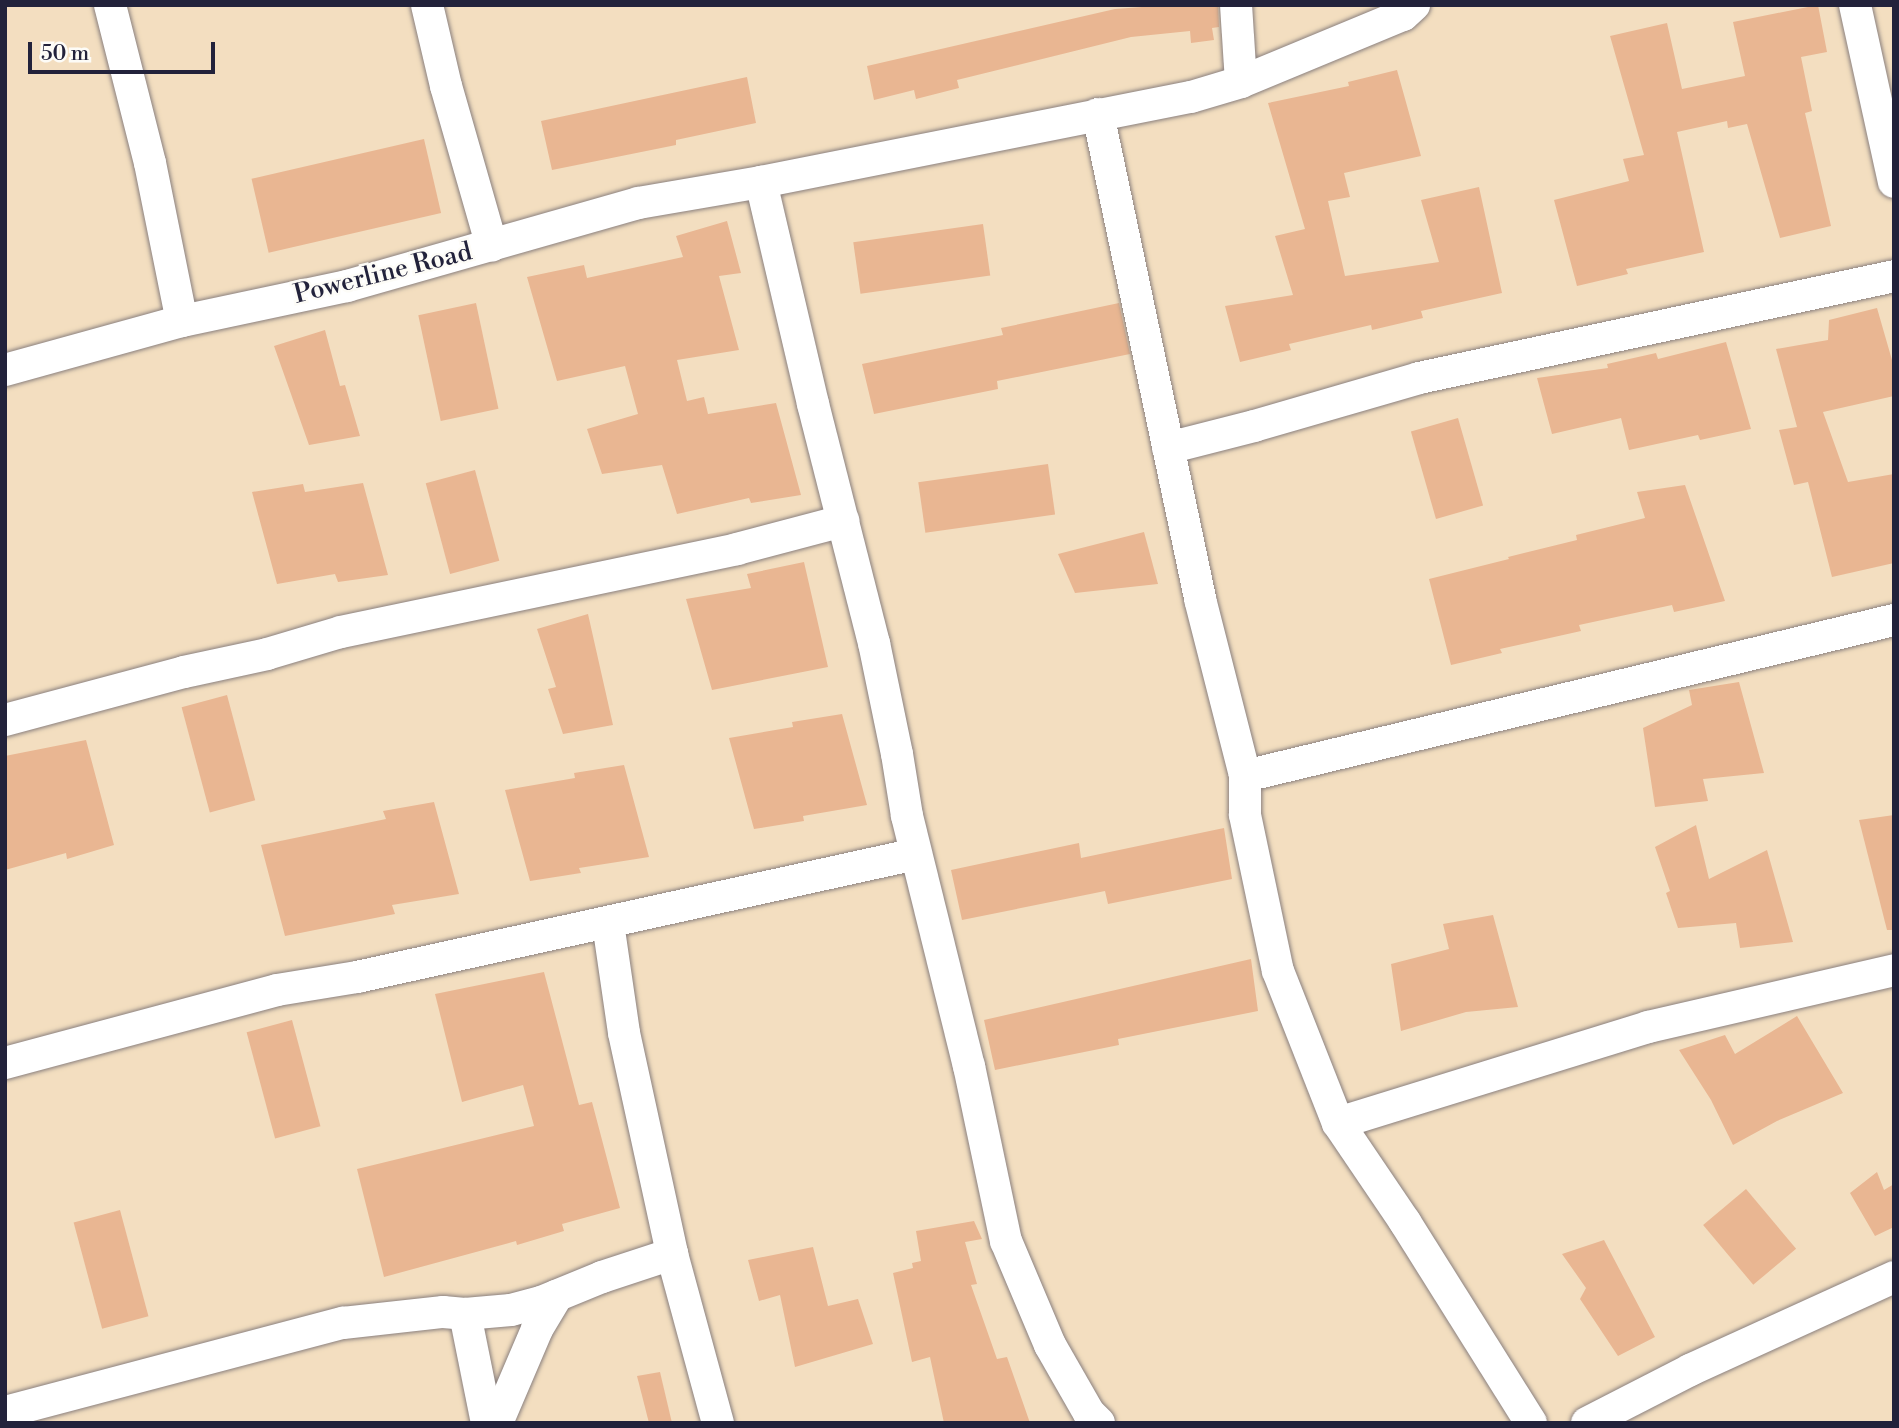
<!DOCTYPE html>
<style>
body{margin:0}
#map{position:relative;width:1899px;height:1428px;overflow:hidden;background:#f3dec0;font-family:"Libre Bodoni",serif}
div>[style]{position:absolute}
[style*='--x']{left:calc(var(--x)*1px);top:calc(var(--y)*1px);width:calc(var(--w)*1px);rotate:calc(var(--a)*1deg)}
.building>*{inset:0;background:#e9b692;transform-origin:0 0}
.roads{filter:drop-shadow(0 0 2px #8a807e) drop-shadow(0 0 2px #8a807e)}
.minor>*{height:32px;margin:-16px;padding:0 16px;transform-origin:16px;border-radius:16px;background:#fff}
span{translate:-50% -50%;white-space:nowrap;text-align:center;line-height:1.15;-webkit-text-stroke:5px #fdfcf7;paint-order:stroke}
.street-label{font-size:26px;color:#22223b}
.frame{position:absolute;inset:0;border:7px solid #22223b;pointer-events:none}
.scale{position:absolute;left:28px;top:42px;width:187px;height:32px;box-sizing:border-box;border:4px solid #22223b;border-top:0;padding-left:9px;font-size:21px;line-height:24px;white-space:nowrap;color:#22223b;-webkit-text-stroke:5px #fdfcf7;paint-order:stroke}
</style>
<div id="map">
<div class="building">
<i style="clip-path:polygon(1169px 5px,1218px 5px,1219px 27px,1212px 28px,1214px 40px,1191px 43px,1190px 31px,1131px 37px,957px 80px,959px 88px,916px 99px,914px 90px,874px 100px,867px 66px,1115px 9px)"></i>
<i style="clip-path:polygon(1818px 5px,1827px 52px,1801px 57px,1812px 111px,1805px 113px,1831px 226px,1780px 238px,1747px 124px,1728px 128px,1727px 121px,1677px 132px,1704px 252px,1626px 269px,1628px 274px,1577px 286px,1554px 200px,1629px 181px,1623px 159px,1644px 155px,1610px 36px,1667px 23px,1682px 89px,1745px 76px,1733px 22px)"></i>
<i style="clip-path:polygon(1397px 70px,1421px 156px,1344px 173px,1350px 197px,1328px 201px,1345px 276px,1439px 262px,1421px 200px,1479px 187px,1502px 293px,1421px 311px,1423px 318px,1372px 330px,1371px 325px,1289px 344px,1291px 350px,1240px 362px,1225px 306px,1293px 295px,1275px 236px,1305px 229px,1268px 103px,1349px 86px,1348px 82px)"></i>
<i style="clip-path:polygon(747px 77px,756px 123px,676px 140px,676px 145px,552px 170px,541px 121px)"></i>
<i style="left:424px;top:139px;width:76px;height:177px;rotate:77deg"></i>
<i style="clip-path:polygon(727px 221px,741px 273px,719px 276px,739px 350px,677px 360px,687px 401px,704px 397px,708px 414px,776px 403px,801px 495px,751px 503px,749px 498px,677px 514px,662px 465px,602px 474px,587px 429px,638px 414px,625px 366px,557px 381px,527px 277px,584px 265px,587px 278px,683px 257px,676px 236px)"></i>
<i style="left:983px;top:224px;width:52px;height:131px;rotate:82deg"></i>
<i style="left:476px;top:303px;width:108px;height:59px;rotate:78deg"></i>
<i style="clip-path:polygon(1119px 303px,1130px 354px,997px 381px,998px 389px,874px 414px,862px 364px,1003px 335px,1001px 328px)"></i>
<i style="clip-path:polygon(1877px 308px,1894px 367px,1894px 396px,1823px 412px,1848px 482px,1894px 474px,1894px 563px,1832px 577px,1808px 482px,1794px 485px,1779px 430px,1797px 427px,1776px 349px,1828px 340px,1829px 320px)"></i>
<i style="clip-path:polygon(325px 330px,340px 386px,345px 385px,360px 436px,309px 445px,274px 346px)"></i>
<i style="clip-path:polygon(1726px 342px,1751px 429px,1700px 440px,1698px 435px,1629px 450px,1621px 418px,1552px 434px,1537px 378px,1608px 368px,1607px 364px,1656px 353px,1658px 359px)"></i>
<i style="left:1458px;top:418px;width:91px;height:49px;rotate:74deg"></i>
<i style="left:1048px;top:464px;width:51px;height:131px;rotate:82deg"></i>
<i style="left:475px;top:470px;width:94px;height:51px;rotate:75deg"></i>
<i style="clip-path:polygon(363px 483px,388px 575px,338px 582px,335px 574px,277px 584px,252px 492px,303px 484px,305px 492px)"></i>
<i style="clip-path:polygon(1685px 485px,1725px 601px,1674px 612px,1672px 605px,1579px 625px,1581px 631px,1500px 649px,1502px 653px,1451px 665px,1429px 579px,1509px 559px,1508px 557px,1577px 540px,1576px 535px,1645px 518px,1637px 492px)"></i>
<i style="clip-path:polygon(1144px 532px,1158px 584px,1075px 593px,1058px 554px)"></i>
<i style="clip-path:polygon(804px 562px,828px 667px,712px 690px,686px 599px,751px 588px,747px 574px)"></i>
<i style="clip-path:polygon(588px 614px,613px 725px,563px 734px,548px 689px,556px 687px,537px 629px)"></i>
<i style="clip-path:polygon(1739px 682px,1764px 773px,1703px 779px,1708px 801px,1655px 807px,1643px 728px,1692px 705px,1689px 690px)"></i>
<i style="left:227px;top:695px;width:109px;height:47px;rotate:75deg"></i>
<i style="clip-path:polygon(842px 714px,867px 805px,803px 816px,804px 821px,754px 829px,729px 738px,793px 727px,792px 722px)"></i>
<i style="clip-path:polygon(86px 740px,114px 845px,67px 859px,66px 853px,5px 870px,5px 756px)"></i>
<i style="clip-path:polygon(624px 765px,649px 857px,579px 868px,581px 873px,530px 881px,505px 790px,575px 778px,574px 773px)"></i>
<i style="clip-path:polygon(434px 802px,459px 894px,392px 905px,395px 914px,285px 936px,261px 845px,386px 819px,383px 811px)"></i>
<i style="clip-path:polygon(1894px 815px,1894px 930px,1887px 930px,1859px 820px)"></i>
<i style="clip-path:polygon(1696px 825px,1709px 879px,1767px 850px,1793px 942px,1740px 948px,1736px 923px,1678px 928px,1666px 893px,1670px 891px,1655px 847px)"></i>
<i style="clip-path:polygon(1224px 828px,1232px 879px,1108px 904px,1105px 891px,962px 920px,951px 870px,1079px 843px,1081px 858px)"></i>
<i style="clip-path:polygon(1493px 915px,1518px 1007px,1466px 1012px,1401px 1031px,1391px 964px,1449px 949px,1443px 924px)"></i>
<i style="clip-path:polygon(1251px 959px,1258px 1011px,1118px 1039px,1119px 1045px,995px 1070px,984px 1020px)"></i>
<i style="clip-path:polygon(544px 972px,579px 1105px,592px 1102px,620px 1208px,562px 1224px,564px 1231px,517px 1245px,516px 1241px,384px 1277px,357px 1169px,534px 1126px,523px 1085px,462px 1102px,435px 994px)"></i>
<i style="clip-path:polygon(1797px 1016px,1843px 1093px,1777px 1121px,1733px 1145px,1711px 1100px,1679px 1050px,1725px 1035px,1735px 1054px)"></i>
<i style="left:292px;top:1020px;width:110px;height:47px;rotate:75deg"></i>
<i style="clip-path:polygon(1877px 1172px,1884px 1190px,1894px 1184px,1894px 1227px,1875px 1236px,1850px 1193px)"></i>
<i style="left:1746px;top:1189px;width:78px;height:56px;rotate:50deg"></i>
<i style="left:120px;top:1210px;width:110px;height:48px;rotate:75deg"></i>
<i style="clip-path:polygon(974px 1221px,982px 1239px,965px 1242px,977px 1284px,971px 1285px,997px 1359px,1007px 1357px,1030px 1423px,944px 1423px,930px 1357px,912px 1362px,893px 1273px,913px 1268px,912px 1263px,921px 1261px,916px 1231px)"></i>
<i style="clip-path:polygon(1604px 1240px,1655px 1337px,1618px 1356px,1580px 1299px,1586px 1288px,1562px 1254px)"></i>
<i style="clip-path:polygon(813px 1247px,828px 1306px,858px 1299px,873px 1344px,795px 1367px,780px 1295px,759px 1301px,748px 1260px)"></i>
<i style="clip-path:polygon(660px 1372px,672px 1423px,649px 1423px,637px 1376px)"></i>
</div>
<div class="roads">
<div class="minor">
<i style="--x:110;--y:5;--w:163;--a:75.8"></i>
<i style="--x:150;--y:163;--w:161;--a:78.6"></i>
<i style="--x:427;--y:5;--w:83;--a:76.8"></i>
<i style="--x:446;--y:86;--w:166;--a:74"></i>
<i style="--x:1236;--y:5;--w:77;--a:86.3"></i>
<i style="--x:1855;--y:5;--w:181;--a:77.6"></i>
<i style="--x:1098;--y:114;--w:496;--a:78.1"></i>
<i style="--x:1200;--y:599;--w:183;--a:75.7"></i>
<i style="--x:1245;--y:776;--w:39;--a:90"></i>
<i style="--x:1245;--y:815;--w:159;--a:78.1"></i>
<i style="--x:1278;--y:971;--w:163;--a:68.5"></i>
<i style="--x:1338;--y:1123;--w:120;--a:55.9"></i>
<i style="--x:1405;--y:1222;--w:237;--a:57.9"></i>
<i style="--x:761;--y:182;--w:228;--a:76.8"></i>
<i style="--x:813;--y:404;--w:247;--a:75.7"></i>
<i style="--x:874;--y:643;--w:113;--a:78.3"></i>
<i style="--x:897;--y:754;--w:63;--a:80.8"></i>
<i style="--x:907;--y:816;--w:258;--a:76.1"></i>
<i style="--x:969;--y:1066;--w:179;--a:78.1"></i>
<i style="--x:1006;--y:1241;--w:113;--a:67.1"></i>
<i style="--x:1050;--y:1345;--w:78;--a:60.2"></i>
<i style="--x:1089;--y:1413;--w:14;--a:45"></i>
<i style="--x:5;--y:370;--w:184;--a:-15.5"></i>
<i style="--x:182;--y:321;--w:169;--a:-12"></i>
<i style="--x:347;--y:286;--w:303;--a:-15.9"></i>
<i style="--x:638;--y:203;--w:125;--a:-9.7"></i>
<i style="--x:761;--y:182;--w:438;--a:-11.2"></i>
<i style="--x:1191;--y:97;--w:52;--a:-16.7"></i>
<i style="--x:1241;--y:82;--w:175;--a:-22.5"></i>
<i style="--x:1403;--y:15;--w:15;--a:-42"></i>
<i style="--x:1168;--y:448;--w:89;--a:-14.3"></i>
<i style="--x:1254;--y:426;--w:172;--a:-16.2"></i>
<i style="--x:1419;--y:378;--w:486;--a:-12.1"></i>
<i style="--x:5;--y:720;--w:185;--a:-15"></i>
<i style="--x:184;--y:672;--w:85;--a:-12.2"></i>
<i style="--x:267;--y:654;--w:77;--a:-16.6"></i>
<i style="--x:341;--y:632;--w:405;--a:-11.8"></i>
<i style="--x:737;--y:549;--w:110;--a:-14.8"></i>
<i style="--x:1245;--y:776;--w:667;--a:-13.52"></i>
<i style="--x:608;--y:923;--w:111;--a:81.7"></i>
<i style="--x:624;--y:1033;--w:226;--a:77.7"></i>
<i style="--x:672;--y:1254;--w:175;--a:74.8"></i>
<i style="--x:5;--y:1063;--w:282;--a:-15"></i>
<i style="--x:277;--y:990;--w:81;--a:-9.2"></i>
<i style="--x:357;--y:977;--w:572;--a:-12.41"></i>
<i style="--x:1338;--y:1123;--w:325;--a:-17.2"></i>
<i style="--x:1648;--y:1027;--w:253;--a:-13"></i>
<i style="--x:465;--y:1314;--w:111;--a:78.6"></i>
<i style="--x:5;--y:1412;--w:350;--a:-14.8"></i>
<i style="--x:343;--y:1323;--w:101;--a:-6.3"></i>
<i style="--x:443;--y:1312;--w:22;--a:5"></i>
<i style="--x:465;--y:1314;--w:46;--a:-5"></i>
<i style="--x:511;--y:1310;--w:31;--a:-15"></i>
<i style="--x:541;--y:1302;--w:66;--a:-22.3"></i>
<i style="--x:602;--y:1277;--w:74;--a:-18.2"></i>
<i style="--x:497;--y:1423;--w:102;--a:-66.9"></i>
<i style="--x:537;--y:1329;--w:39;--a:-59"></i>
<i style="--x:1587;--y:1423;--w:116;--a:-27.2"></i>
<i style="--x:1690;--y:1370;--w:224;--a:-24.5"></i>
</div>
</div>
<div class="street-label">
<span style="left:383px;top:274px;rotate:-14deg">Powerline Road</span>
</div>
<div class="frame"></div>
<div class="scale">50 m</div>
</div>
